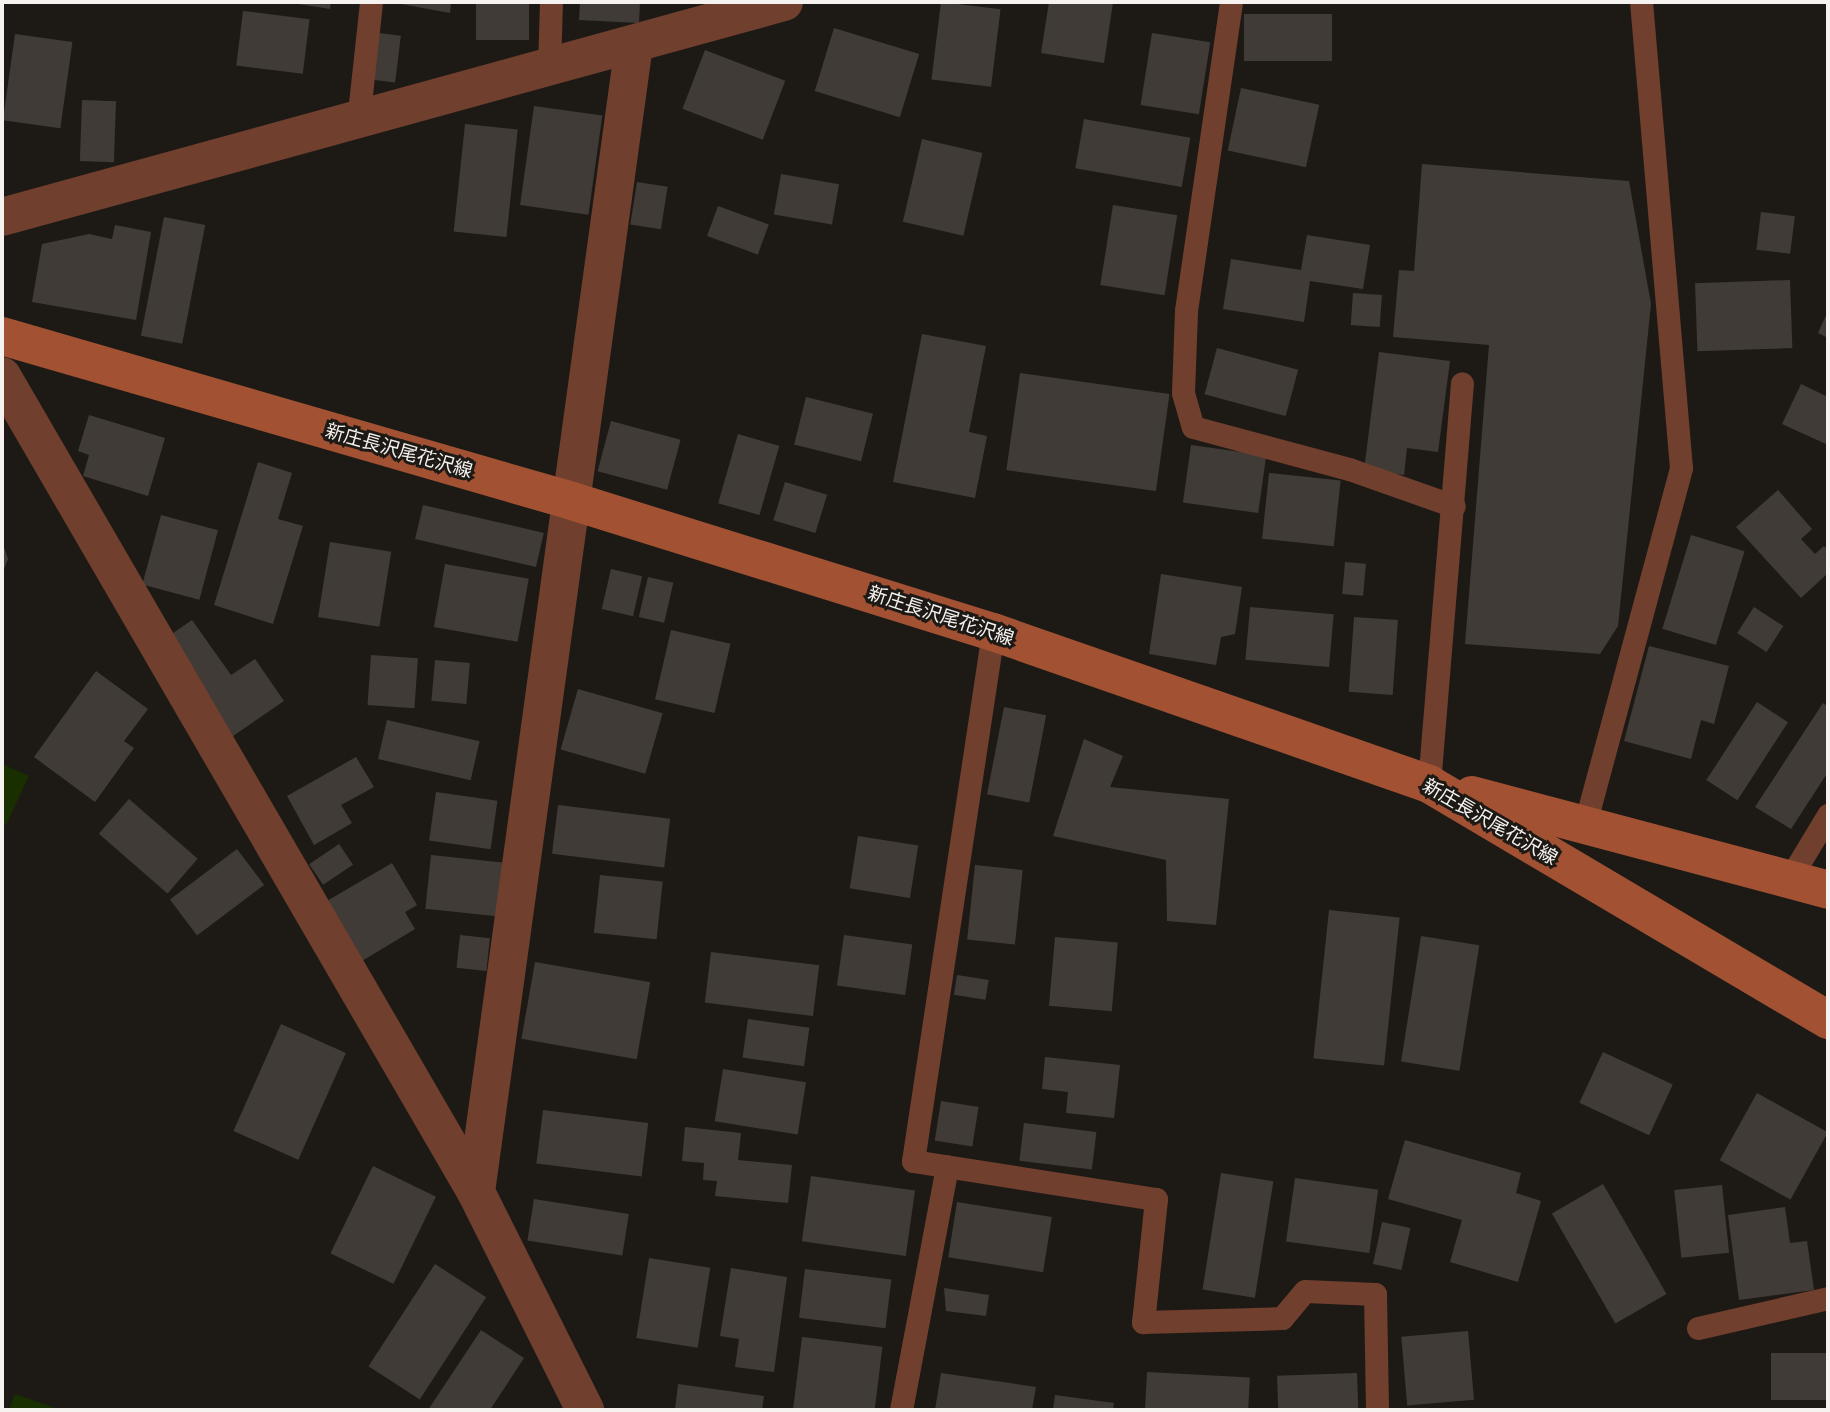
<!DOCTYPE html>
<meta charset="utf-8">
<style>
body{margin:0}
#map{position:relative;width:1830px;height:1412px;overflow:hidden;background:#1d1a16;font-family:"Work Sans","Noto Sans JP",sans-serif}
div>[style]{position:absolute}
[style*='--x']{left:calc(var(--x)*1px);top:calc(var(--y)*1px);width:calc(var(--w)*1px);rotate:calc(var(--a)*1deg)}
.green>*{inset:0;background:#192f00}
.building>*{inset:0;background:#413b38;transform-origin:0 0}
.lane>*{height:23px;margin:-11.5px;padding:0 11.5px;transform-origin:11.5px;border-radius:11.5px;background:#713f2d}
.street>*{height:38px;margin:-19px;padding:0 19px;transform-origin:19px;border-radius:19px;background:#713f2d}
.secondary>*{height:38px;margin:-19px;padding:0 19px;transform-origin:19px;border-radius:19px;background:#a25233}
span{translate:-50% -50%;white-space:nowrap;text-align:center;line-height:1.15;-webkit-text-stroke:6px #1d1a16;paint-order:stroke}
.street-label{font-size:19px;color:#f5f2ef}
.frame{position:absolute;inset:0;border:4px solid #f5f2ef;pointer-events:none}
</style>
<div id="map">
<div class="green">
<i style="clip-path:polygon(2px 764px,29px 776px,6px 825px,2px 823px)"></i>
<i style="clip-path:polygon(15px 1394px,61px 1410px,9px 1410px)"></i>
</div>
<div class="building">
<i style="clip-path:polygon(286px 2px,331px 2px,330px 9px)"></i>
<i style="clip-path:polygon(390px 2px,451px 2px,450px 13px)"></i>
<i style="left:476px;top:2px;width:53px;height:38px"></i>
<i style="clip-path:polygon(580px 2px,640px 2px,639px 23px,579px 20px)"></i>
<i style="left:941px;top:2px;width:60px;height:78px;rotate:7deg"></i>
<i style="clip-path:polygon(1049px 2px,1113px 2px,1104px 63px,1041px 53px)"></i>
<i style="left:243px;top:11px;width:67px;height:55px;rotate:7deg"></i>
<i style="left:1244px;top:14px;width:88px;height:47px"></i>
<i style="left:834px;top:28px;width:89px;height:66px;rotate:17deg"></i>
<i style="left:378px;top:33px;width:23px;height:47px;rotate:7deg"></i>
<i style="left:1152px;top:33px;width:59px;height:73px;rotate:9deg"></i>
<i style="left:15px;top:34px;width:58px;height:87px;rotate:8deg"></i>
<i style="left:705px;top:50px;width:86px;height:63px;rotate:21deg"></i>
<i style="left:1241px;top:88px;width:80px;height:64px;rotate:12deg"></i>
<i style="left:82px;top:100px;width:34px;height:61px;rotate:2deg"></i>
<i style="left:534px;top:106px;width:69px;height:100px;rotate:8deg"></i>
<i style="left:1084px;top:119px;width:108px;height:50px;rotate:10deg"></i>
<i style="left:465px;top:124px;width:53px;height:108px;rotate:6deg"></i>
<i style="left:922px;top:139px;width:62px;height:85px;rotate:13deg"></i>
<i style="clip-path:polygon(1422px 164px,1629px 181px,1651px 304px,1618px 626px,1600px 654px,1465px 644px,1489px 345px,1393px 337px,1399px 270px,1414px 271px)"></i>
<i style="left:781px;top:174px;width:59px;height:41px;rotate:10deg"></i>
<i style="left:637px;top:182px;width:31px;height:43px;rotate:9deg"></i>
<i style="left:1113px;top:205px;width:65px;height:81px;rotate:9deg"></i>
<i style="left:718px;top:206px;width:54px;height:32px;rotate:20deg"></i>
<i style="left:1761px;top:212px;width:34px;height:38px;rotate:7deg"></i>
<i style="left:164px;top:217px;width:42px;height:121px;rotate:11deg"></i>
<i style="clip-path:polygon(115px 225px,151px 232px,136px 320px,32px 302px,42px 244px,89px 234px,112px 239px)"></i>
<i style="clip-path:polygon(1307px 235px,1370px 245px,1363px 289px,1310px 281px,1304px 322px,1223px 309px,1231px 259px,1301px 270px)"></i>
<i style="left:1790px;top:280px;width:68px;height:95px;rotate:88deg"></i>
<i style="left:1353px;top:293px;width:29px;height:32px;rotate:4deg"></i>
<i style="clip-path:polygon(1828px 311px,1828px 338px,1818px 333px)"></i>
<i style="clip-path:polygon(922px 334px,986px 346px,969px 432px,987px 436px,975px 498px,893px 482px)"></i>
<i style="left:1217px;top:348px;width:84px;height:48px;rotate:15deg"></i>
<i style="clip-path:polygon(1379px 352px,1450px 361px,1438px 452px,1407px 448px,1404px 475px,1364px 470px)"></i>
<i style="left:1020px;top:373px;width:151px;height:98px;rotate:8deg"></i>
<i style="clip-path:polygon(1801px 384px,1828px 397px,1828px 445px,1782px 424px)"></i>
<i style="left:806px;top:397px;width:69px;height:49px;rotate:14deg"></i>
<i style="clip-path:polygon(89px 415px,165px 438px,148px 496px,83px 476px,89px 455px,78px 451px)"></i>
<i style="left:611px;top:421px;width:72px;height:52px;rotate:15deg"></i>
<i style="left:738px;top:434px;width:43px;height:72px;rotate:16deg"></i>
<i style="left:1191px;top:445px;width:76px;height:58px;rotate:8deg"></i>
<i style="clip-path:polygon(258px 462px,292px 473px,278px 519px,303px 526px,273px 624px,214px 605px)"></i>
<i style="left:1269px;top:473px;width:72px;height:66px;rotate:6deg"></i>
<i style="left:785px;top:482px;width:44px;height:40px;rotate:17deg"></i>
<i style="clip-path:polygon(1778px 490px,1812px 529px,1801px 539px,1815px 554px,1824px 546px,1828px 550px,1828px 573px,1801px 598px,1736px 527px)"></i>
<i style="left:423px;top:505px;width:124px;height:35px;rotate:13deg"></i>
<i style="left:161px;top:515px;width:59px;height:72px;rotate:15deg"></i>
<i style="left:1691px;top:535px;width:56px;height:98px;rotate:17deg"></i>
<i style="clip-path:polygon(2px 541px,8px 559px,2px 574px)"></i>
<i style="left:330px;top:542px;width:62px;height:76px;rotate:9deg"></i>
<i style="left:1345px;top:562px;width:21px;height:32px;rotate:5deg"></i>
<i style="left:445px;top:564px;width:85px;height:64px;rotate:10deg"></i>
<i style="left:611px;top:569px;width:32px;height:41px;rotate:13deg"></i>
<i style="clip-path:polygon(1161px 574px,1242px 587px,1235px 634px,1221px 637px,1216px 665px,1149px 654px)"></i>
<i style="left:648px;top:577px;width:26px;height:41px;rotate:13deg"></i>
<i style="left:1250px;top:607px;width:84px;height:53px;rotate:5deg"></i>
<i style="left:1754px;top:607px;width:35px;height:31px;rotate:33deg"></i>
<i style="left:1354px;top:617px;width:44px;height:75px;rotate:4deg"></i>
<i style="clip-path:polygon(192px 620px,231px 675px,255px 659px,284px 701px,230px 738px,163px 640px)"></i>
<i style="left:671px;top:630px;width:61px;height:71px;rotate:13deg"></i>
<i style="clip-path:polygon(1649px 646px,1729px 666px,1714px 724px,1701px 720px,1691px 759px,1624px 741px)"></i>
<i style="left:371px;top:655px;width:47px;height:50px;rotate:4deg"></i>
<i style="left:435px;top:660px;width:35px;height:41px;rotate:5deg"></i>
<i style="clip-path:polygon(96px 671px,148px 709px,124px 741px,134px 748px,95px 802px,34px 757px)"></i>
<i style="left:578px;top:689px;width:88px;height:63px;rotate:16deg"></i>
<i style="left:1757px;top:702px;width:37px;height:93px;rotate:33deg"></i>
<i style="clip-path:polygon(1823px 703px,1828px 707px,1828px 772px,1791px 829px,1755px 807px)"></i>
<i style="left:1004px;top:707px;width:43px;height:89px;rotate:11deg"></i>
<i style="left:387px;top:720px;width:95px;height:40px;rotate:13deg"></i>
<i style="clip-path:polygon(1084px 739px,1123px 756px,1110px 787px,1229px 799px,1216px 925px,1167px 921px,1166px 860px,1053px 836px)"></i>
<i style="clip-path:polygon(356px 757px,374px 787px,341px 805px,352px 823px,314px 845px,287px 796px)"></i>
<i style="left:436px;top:792px;width:62px;height:49px;rotate:8deg"></i>
<i style="left:129px;top:799px;width:91px;height:46px;rotate:41deg"></i>
<i style="left:558px;top:805px;width:113px;height:49px;rotate:7deg"></i>
<i style="left:858px;top:836px;width:61px;height:53px;rotate:9deg"></i>
<i style="left:339px;top:844px;width:25px;height:36px;rotate:56deg"></i>
<i style="left:237px;top:849px;width:45px;height:84px;rotate:53deg"></i>
<i style="left:431px;top:855px;width:74px;height:54px;rotate:6deg"></i>
<i style="clip-path:polygon(392px 863px,417px 905px,405px 912px,415px 929px,362px 961px,327px 901px)"></i>
<i style="left:975px;top:865px;width:48px;height:75px;rotate:6deg"></i>
<i style="left:600px;top:875px;width:63px;height:58px;rotate:6deg"></i>
<i style="left:1329px;top:910px;width:71px;height:149px;rotate:6deg"></i>
<i style="left:460px;top:935px;width:30px;height:33px;rotate:6deg"></i>
<i style="left:844px;top:935px;width:69px;height:51px;rotate:8deg"></i>
<i style="left:1421px;top:936px;width:59px;height:127px;rotate:9deg"></i>
<i style="left:1055px;top:937px;width:63px;height:69px;rotate:5deg"></i>
<i style="left:711px;top:952px;width:109px;height:51px;rotate:7deg"></i>
<i style="left:535px;top:962px;width:117px;height:78px;rotate:10deg"></i>
<i style="left:957px;top:975px;width:32px;height:20px;rotate:9deg"></i>
<i style="left:748px;top:1019px;width:62px;height:39px;rotate:8deg"></i>
<i style="left:281px;top:1024px;width:71px;height:117px;rotate:24deg"></i>
<i style="left:1603px;top:1052px;width:77px;height:56px;rotate:25deg"></i>
<i style="clip-path:polygon(1045px 1057px,1120px 1065px,1114px 1118px,1066px 1113px,1068px 1092px,1042px 1089px)"></i>
<i style="left:723px;top:1069px;width:84px;height:53px;rotate:9deg"></i>
<i style="left:1757px;top:1093px;width:81px;height:77px;rotate:29deg"></i>
<i style="left:941px;top:1101px;width:38px;height:40px;rotate:9deg"></i>
<i style="left:543px;top:1110px;width:106px;height:54px;rotate:7deg"></i>
<i style="left:1024px;top:1123px;width:73px;height:38px;rotate:7deg"></i>
<i style="clip-path:polygon(685px 1127px,741px 1133px,738px 1160px,792px 1165px,788px 1203px,715px 1196px,717px 1181px,703px 1180px,704px 1163px,682px 1161px)"></i>
<i style="clip-path:polygon(1405px 1140px,1521px 1173px,1516px 1193px,1541px 1201px,1518px 1282px,1450px 1262px,1462px 1220px,1388px 1199px)"></i>
<i style="left:373px;top:1166px;width:70px;height:97px;rotate:26deg"></i>
<i style="left:1221px;top:1173px;width:53px;height:118px;rotate:9deg"></i>
<i style="left:811px;top:1176px;width:105px;height:66px;rotate:8deg"></i>
<i style="left:1295px;top:1178px;width:84px;height:64px;rotate:8deg"></i>
<i style="left:1603px;top:1184px;width:127px;height:59px;rotate:60deg"></i>
<i style="left:1722px;top:1185px;width:68px;height:48px;rotate:84deg"></i>
<i style="left:534px;top:1199px;width:96px;height:42px;rotate:9deg"></i>
<i style="left:957px;top:1202px;width:96px;height:56px;rotate:9deg"></i>
<i style="clip-path:polygon(1785px 1207px,1790px 1243px,1807px 1241px,1814px 1290px,1739px 1300px,1728px 1215px)"></i>
<i style="left:1382px;top:1222px;width:29px;height:43px;rotate:12deg"></i>
<i style="left:649px;top:1258px;width:62px;height:81px;rotate:9deg"></i>
<i style="left:435px;top:1264px;width:61px;height:122px;rotate:33deg"></i>
<i style="clip-path:polygon(731px 1268px,787px 1277px,774px 1372px,735px 1367px,739px 1339px,720px 1336px)"></i>
<i style="left:805px;top:1269px;width:87px;height:49px;rotate:7deg"></i>
<i style="clip-path:polygon(944px 1288px,989px 1295px,986px 1316px,946px 1311px)"></i>
<i style="clip-path:polygon(481px 1330px,524px 1358px,490px 1410px,428px 1410px)"></i>
<i style="left:1468px;top:1331px;width:69px;height:67px;rotate:85deg"></i>
<i style="left:802px;top:1337px;width:81px;height:74px;rotate:7deg"></i>
<i style="left:1828px;top:1353px;width:47px;height:57px;rotate:90deg"></i>
<i style="left:1147px;top:1372px;width:103px;height:38px;rotate:3deg"></i>
<i style="clip-path:polygon(941px 1373px,1036px 1387px,1032px 1410px,935px 1410px)"></i>
<i style="left:1357px;top:1373px;width:37px;height:80px;rotate:88deg"></i>
<i style="clip-path:polygon(678px 1384px,764px 1396px,762px 1410px,675px 1410px)"></i>
<i style="clip-path:polygon(1055px 1395px,1114px 1403px,1113px 1410px,1053px 1410px)"></i>
</div>
<div class="lane">
<i style="--x:1231;--y:2;--w:312;--a:98.3"></i>
<i style="--x:1186;--y:311;--w:82;--a:92.1"></i>
<i style="--x:1183;--y:393;--w:35;--a:74"></i>
<i style="--x:1193;--y:427;--w:162;--a:15.1"></i>
<i style="--x:1349;--y:469;--w:111;--a:19.4"></i>
<i style="--x:549;--y:69;--w:67;--a:-88.3"></i>
<i style="--x:358;--y:122;--w:121;--a:-83.8"></i>
<i style="--x:993;--y:632;--w:535;--a:98.6"></i>
<i style="--x:913;--y:1161;--w:246;--a:8.9"></i>
<i style="--x:1156;--y:1199;--w:124;--a:96"></i>
<i style="--x:1143;--y:1322;--w:139;--a:-1.6"></i>
<i style="--x:1282;--y:1318;--w:35;--a:-50"></i>
<i style="--x:1305;--y:1291;--w:70;--a:2.5"></i>
<i style="--x:1375;--y:1294;--w:116;--a:89"></i>
<i style="--x:1429;--y:784;--w:402;--a:-85.3"></i>
<i style="--x:1585;--y:824;--w:369;--a:-74.9"></i>
<i style="--x:1681;--y:468;--w:468;--a:-94.9"></i>
<i style="--x:1790;--y:878;--w:74;--a:-58.9"></i>
<i style="--x:1698;--y:1328;--w:133;--a:-13"></i>
<i style="--x:901;--y:1410;--w:248;--a:-79.3"></i>
</div>
<div class="street">
<i style="--x:2;--y:217;--w:811;--a:-15.37"></i>
<i style="--x:2;--y:376;--w:944;--a:59.85"></i>
<i style="--x:476;--y:1192;--w:244;--a:63.4"></i>
<i style="--x:476;--y:1192;--w:1158;--a:-82.16"></i>
</div>
<div class="secondary">
<i style="--x:2;--y:336;--w:593;--a:16.14"></i>
<i style="--x:572;--y:501;--w:441;--a:17.3"></i>
<i style="--x:993;--y:632;--w:462;--a:19.2"></i>
<i style="--x:1429;--y:784;--w:464;--a:30.6"></i>
<i style="--x:1472;--y:795;--w:368;--a:14.9"></i>
</div>
<div class="street-label">
<span style="left:399px;top:451px;rotate:16deg">新庄長沢尾花沢線</span>
<span style="left:941px;top:616px;rotate:18deg">新庄長沢尾花沢線</span>
<span style="left:1490px;top:822px;rotate:30deg">新庄長沢尾花沢線</span>
</div>
<div class="frame"></div>
</div>
